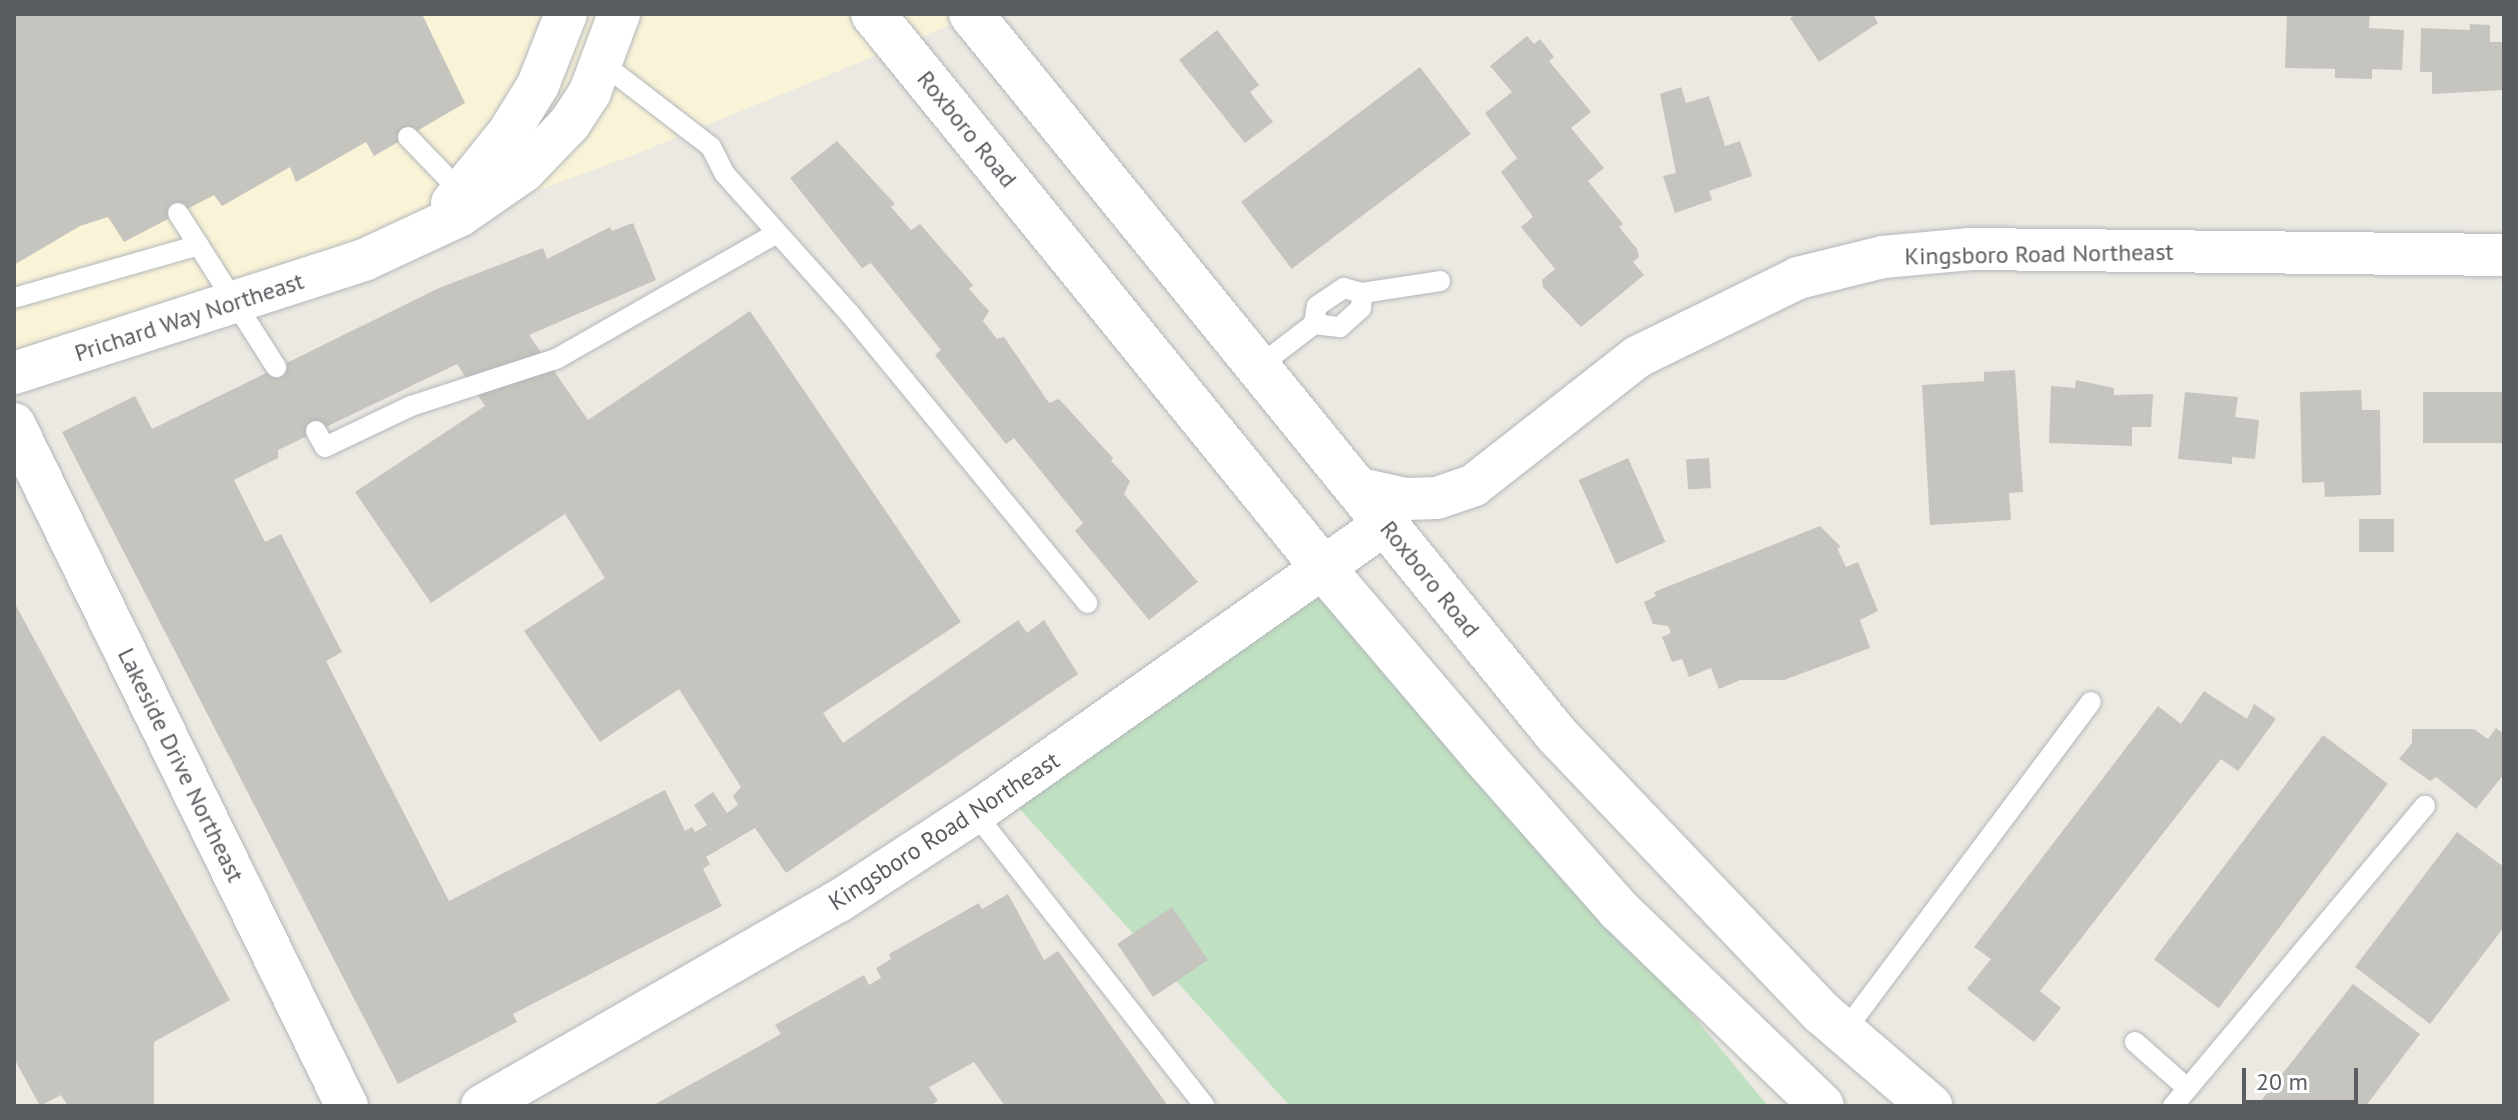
<!DOCTYPE html>
<style>
body{margin:0}
#map{position:relative;width:2518px;height:1120px;overflow:hidden;background:#ebe9e1;font-family:"PT Sans",sans-serif}
div>[style]{position:absolute}
[style*='--x']{left:calc(var(--x)*1px);top:calc(var(--y)*1px);width:calc(var(--w)*1px);rotate:calc(var(--a)*1deg)}
.commercial>*{inset:0;background:#f9f3d7}
.green>*{inset:0;background:#bfe0c1}
.building>*{inset:0;background:#c6c4be;transform-origin:0 0}
.roads{filter:drop-shadow(0 0 2px #b3b6ba) drop-shadow(0 0 2px #b3b6ba)}
.service>*{height:20px;margin:-10px;padding:0 10px;transform-origin:10px;border-radius:10px;background:#fff}
.minor>*{height:42px;margin:-21px;padding:0 21px;transform-origin:21px;border-radius:21px;background:#fff}
.secondary>*{height:44px;margin:-22px;padding:0 22px;transform-origin:22px;border-radius:22px;background:#fff}
span{translate:-50% -50%;white-space:nowrap;text-align:center;line-height:1.15;-webkit-text-stroke:6px #fff;paint-order:stroke}
.street-label{font-size:24px;color:#595c60}
.frame{position:absolute;inset:0;border:16px solid #595c60;pointer-events:none}
.scale{position:absolute;left:2242px;top:1068px;width:116px;height:36px;box-sizing:border-box;border:4px solid #595c60;border-top:0;padding-left:10px;font-size:24px;line-height:28px;white-space:nowrap;color:#595c60;-webkit-text-stroke:6px #fff;paint-order:stroke}
</style>
<div id="map">
<div class="commercial">
<i style="clip-path:polygon(14px 14px,977px 14px,634px 155px,14px 384px)"></i>
</div>
<div class="green">
<i style="clip-path:polygon(1324px 569px,1768px 1106px,1290px 1106px,1009px 797px)"></i>
</div>
<div class="building">
<i style="clip-path:polygon(14px 14px,422px 14px,465px 103px,374px 156px,366px 142px,296px 182px,290px 167px,222px 206px,214px 195px,124px 242px,108px 217px,80px 226px,14px 265px)"></i>
<i style="clip-path:polygon(1796px 14px,1873px 14px,1878px 23px,1819px 62px,1790px 18px)"></i>
<i style="clip-path:polygon(2312px 14px,2370px 14px,2369px 28px,2404px 30px,2402px 70px,2372px 69px,2372px 79px,2335px 78px,2335px 69px,2285px 68px,2287px 15px)"></i>
<i style="clip-path:polygon(2470px 24px,2490px 25px,2490px 42px,2504px 42px,2504px 90px,2432px 94px,2432px 72px,2420px 72px,2421px 28px,2470px 30px)"></i>
<i style="clip-path:polygon(1217px 30px,1259px 85px,1250px 92px,1273px 122px,1245px 143px,1179px 60px)"></i>
<i style="clip-path:polygon(1527px 36px,1534px 44px,1540px 39px,1554px 57px,1549px 61px,1591px 112px,1571px 128px,1604px 168px,1588px 181px,1623px 224px,1619px 227px,1637px 249px,1639px 257px,1633px 262px,1644px 275px,1581px 327px,1543px 287px,1542px 280px,1555px 269px,1521px 227px,1533px 217px,1501px 172px,1517px 158px,1485px 113px,1512px 92px,1490px 66px)"></i>
<i style="left:1420px;top:67px;width:84px;height:224px;rotate:53deg"></i>
<i style="clip-path:polygon(1681px 87px,1686px 103px,1709px 96px,1725px 146px,1740px 141px,1752px 176px,1709px 191px,1712px 200px,1675px 213px,1663px 176px,1676px 173px,1660px 94px)"></i>
<i style="clip-path:polygon(837px 141px,895px 204px,891px 207px,911px 230px,920px 224px,973px 285px,969px 289px,989px 311px,983px 321px,997px 339px,1004px 337px,1049px 403px,1059px 399px,1113px 458px,1111px 461px,1130px 481px,1124px 494px,1198px 582px,1149px 620px,1075px 531px,1083px 523px,1014px 438px,1006px 444px,935px 355px,941px 350px,871px 263px,862px 268px,790px 178px)"></i>
<i style="clip-path:polygon(evenodd,633px 223px,656px 280px,529px 335px,588px 420px,750px 311px,961px 622px,823px 713px,843px 743px,1018px 620px,1027px 633px,1044px 620px,1078px 674px,786px 873px,755px 828px,706px 857px,710px 864px,703px 869px,722px 906px,513px 1014px,517px 1022px,398px 1084px,62px 432px,135px 396px,152px 429px,439px 288px,543px 248px,547px 259px,610px 227px,612px 231px,633px 223px,457px 364px,485px 406px,355px 492px,431px 603px,565px 514px,605px 578px,524px 631px,600px 742px,679px 689px,741px 787px,733px 796px,738px 805px,727px 813px,713px 792px,694px 805px,707px 825px,695px 832px,692px 827px,685px 831px,665px 790px,449px 901px,326px 661px,342px 652px,281px 534px,265px 542px,234px 480px,278px 458px,278px 450px,457px 364px)"></i>
<i style="clip-path:polygon(2015px 370px,2023px 492px,2009px 493px,2011px 520px,1930px 525px,1922px 385px,1984px 381px,1984px 372px)"></i>
<i style="clip-path:polygon(2076px 380px,2114px 388px,2114px 395px,2153px 394px,2151px 427px,2132px 427px,2132px 446px,2049px 443px,2051px 386px,2075px 388px)"></i>
<i style="clip-path:polygon(2361px 390px,2362px 410px,2380px 410px,2381px 495px,2325px 497px,2324px 482px,2302px 483px,2300px 392px)"></i>
<i style="clip-path:polygon(2185px 392px,2238px 397px,2235px 417px,2259px 420px,2255px 459px,2232px 457px,2232px 464px,2178px 459px)"></i>
<i style="left:2423px;top:392px;width:81px;height:51px"></i>
<i style="left:1628px;top:458px;width:92px;height:54px;rotate:66deg"></i>
<i style="left:1709px;top:458px;width:30px;height:23px;rotate:86deg"></i>
<i style="left:2359px;top:519px;width:35px;height:33px"></i>
<i style="clip-path:polygon(1820px 526px,1841px 547px,1837px 548px,1846px 567px,1858px 562px,1878px 611px,1860px 620px,1870px 648px,1784px 680px,1740px 680px,1719px 689px,1711px 668px,1689px 677px,1682px 659px,1672px 662px,1662px 637px,1671px 633px,1668px 626px,1653px 624px,1644px 602px,1656px 596px,1654px 592px)"></i>
<i style="clip-path:polygon(14px 602px,230px 1000px,154px 1042px,154px 1106px,68px 1106px,61px 1095px,40px 1106px,14px 1058px)"></i>
<i style="clip-path:polygon(2204px 691px,2247px 719px,2254px 704px,2276px 719px,2238px 771px,2221px 759px,2040px 991px,2061px 1008px,2034px 1042px,1967px 989px,1991px 959px,1974px 947px,2158px 706px,2181px 724px)"></i>
<i style="clip-path:polygon(2496px 728px,2504px 734px,2504px 774px,2476px 809px,2436px 777px,2430px 781px,2399px 759px,2412px 743px,2412px 729px,2474px 729px,2488px 739px)"></i>
<i style="left:2323px;top:735px;width:81px;height:281px;rotate:37deg"></i>
<i style="clip-path:polygon(2457px 832px,2504px 867px,2504px 927px,2430px 1024px,2355px 967px)"></i>
<i style="clip-path:polygon(1008px 894px,1044px 960px,1058px 951px,1168px 1106px,1005px 1106px,974px 1062px,929px 1087px,938px 1101px,929px 1106px,652px 1106px,781px 1034px,775px 1025px,864px 975px,869px 985px,881px 978px,876px 968px,891px 959px,889px 954px,979px 903px,982px 909px)"></i>
<i style="left:1172px;top:907px;width:64px;height:66px;rotate:56deg"></i>
<i style="clip-path:polygon(2353px 984px,2420px 1034px,2366px 1106px,2257px 1106px)"></i>
</div>
<div class="roads">
<div class="service">
<i style="--x:602;--y:63;--w:138;--a:37.6"></i>
<i style="--x:711;--y:147;--w:29;--a:63"></i>
<i style="--x:724;--y:173;--w:189;--a:48.2"></i>
<i style="--x:850;--y:314;--w:374;--a:50.6"></i>
<i style="--x:408;--y:137;--w:79;--a:46"></i>
<i style="--x:178;--y:213;--w:183;--a:57.5"></i>
<i style="--x:14;--y:298;--w:192;--a:-16"></i>
<i style="--x:1314;--y:324;--w:26;--a:7"></i>
<i style="--x:1340;--y:327;--w:28;--a:-42"></i>
<i style="--x:1361;--y:308;--w:15;--a:-86"></i>
<i style="--x:1258;--y:367;--w:71;--a:-37.5"></i>
<i style="--x:1314;--y:324;--w:18;--a:-81"></i>
<i style="--x:1317;--y:306;--w:32;--a:-34"></i>
<i style="--x:1344;--y:288;--w:19;--a:16"></i>
<i style="--x:1362;--y:293;--w:79;--a:-8.7"></i>
<i style="--x:316;--y:431;--w:18;--a:61"></i>
<i style="--x:325;--y:447;--w:95;--a:-25.5"></i>
<i style="--x:411;--y:406;--w:152;--a:-18"></i>
<i style="--x:556;--y:359;--w:254;--a:-29.7"></i>
<i style="--x:975;--y:813;--w:372;--a:51.9"></i>
<i style="--x:1844;--y:1032;--w:412;--a:-53.2"></i>
<i style="--x:2135;--y:1042;--w:69;--a:41.5"></i>
<i style="--x:2173;--y:1106;--w:392;--a:-50"></i>
</div>
<div class="minor">
<i style="--x:452;--y:203;--w:91;--a:-51.2"></i>
<i style="--x:509;--y:132;--w:55;--a:-58.3"></i>
<i style="--x:538;--y:85;--w:76;--a:-68.5"></i>
<i style="--x:14;--y:373;--w:368;--a:-17.9"></i>
<i style="--x:364;--y:260;--w:105;--a:-24.9"></i>
<i style="--x:459;--y:216;--w:79;--a:-34.7"></i>
<i style="--x:524;--y:171;--w:66;--a:-46.2"></i>
<i style="--x:570;--y:123;--w:37;--a:-57"></i>
<i style="--x:590;--y:92;--w:83;--a:-69.6"></i>
<i style="--x:14;--y:424;--w:759;--a:63.98"></i>
<i style="--x:1355;--y:488;--w:52;--a:12.2"></i>
<i style="--x:1406;--y:499;--w:31;--a:-2"></i>
<i style="--x:1437;--y:498;--w:39;--a:-19"></i>
<i style="--x:1474;--y:485;--w:207;--a:-38.1"></i>
<i style="--x:1637;--y:357;--w:179;--a:-26.1"></i>
<i style="--x:1798;--y:278;--w:88;--a:-13.9"></i>
<i style="--x:1883;--y:257;--w:88;--a:-5.2"></i>
<i style="--x:1971;--y:249;--w:533;--a:0.64"></i>
<i style="--x:482;--y:1106;--w:412;--a:-29.9"></i>
<i style="--x:839;--y:901;--w:174;--a:-33.1"></i>
<i style="--x:985;--y:806;--w:489;--a:-35.2"></i>
</div>
<div class="secondary">
<i style="--x:873;--y:14;--w:715;--a:50.9"></i>
<i style="--x:1324;--y:569;--w:247;--a:49.6"></i>
<i style="--x:1484;--y:757;--w:204;--a:48.6"></i>
<i style="--x:1619;--y:910;--w:282;--a:44"></i>
<i style="--x:971;--y:14;--w:929;--a:50.9"></i>
<i style="--x:1557;--y:735;--w:384;--a:46.4"></i>
<i style="--x:1822;--y:1013;--w:143;--a:40.7"></i>
</div>
</div>
<div class="street-label">
<span style="left:967px;top:129px;rotate:51deg">Roxboro Road</span>
<span style="left:2039px;top:254px;rotate:-1deg">Kingsboro Road Northeast</span>
<span style="left:189px;top:317px;rotate:-18deg">Prichard Way Northeast</span>
<span style="left:1430px;top:579px;rotate:51deg">Roxboro Road</span>
<span style="left:181px;top:765px;rotate:64deg">Lakeside Drive Northeast</span>
<span style="left:944px;top:831px;rotate:-33deg">Kingsboro Road Northeast</span>
</div>
<div class="frame"></div>
<div class="scale">20 m</div>
</div>
